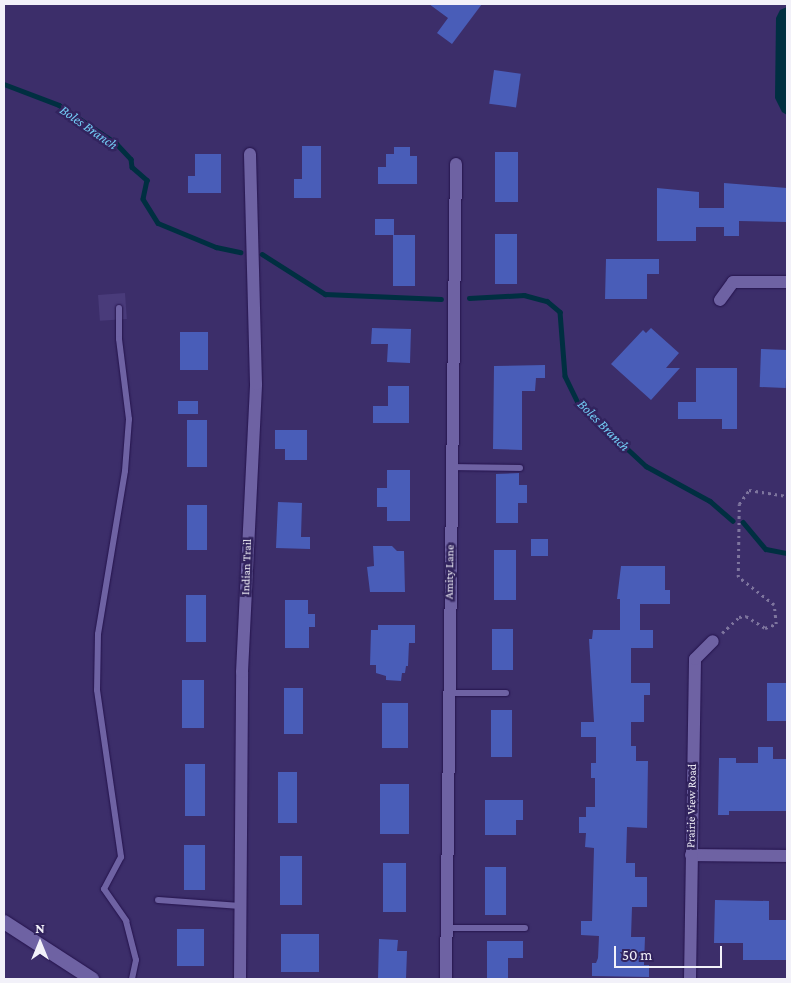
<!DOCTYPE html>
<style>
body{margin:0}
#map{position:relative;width:791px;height:983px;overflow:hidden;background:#3c2e6a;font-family:"Crimson Pro",serif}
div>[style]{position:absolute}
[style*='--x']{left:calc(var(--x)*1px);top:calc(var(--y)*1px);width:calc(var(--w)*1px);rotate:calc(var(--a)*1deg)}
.built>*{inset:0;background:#493b7a;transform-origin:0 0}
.water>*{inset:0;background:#002f41}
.stream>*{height:4.5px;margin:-2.25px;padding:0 2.25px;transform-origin:2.25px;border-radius:2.25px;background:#002f41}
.building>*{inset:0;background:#495db8;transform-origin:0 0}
.path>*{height:2.5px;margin-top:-1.25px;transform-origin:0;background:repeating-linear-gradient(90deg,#7e759e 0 2.5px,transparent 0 6.5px)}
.roads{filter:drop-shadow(0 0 1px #24134c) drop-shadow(0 0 1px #24134c)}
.service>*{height:6px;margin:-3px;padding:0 3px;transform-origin:3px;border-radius:3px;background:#6e62a3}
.minor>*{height:12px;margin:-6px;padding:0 6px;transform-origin:6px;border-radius:6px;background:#6e62a3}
.tertiary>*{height:14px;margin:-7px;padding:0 7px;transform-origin:7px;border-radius:7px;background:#6e62a3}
span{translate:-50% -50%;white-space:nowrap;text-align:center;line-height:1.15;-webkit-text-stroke:5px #32245e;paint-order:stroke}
.street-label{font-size:12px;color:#f2f1f9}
.water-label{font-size:14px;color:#73ccf6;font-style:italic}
.frame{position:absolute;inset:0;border:5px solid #f2f1f9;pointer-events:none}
.north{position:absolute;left:15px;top:918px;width:50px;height:50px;-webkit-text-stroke:4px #32245e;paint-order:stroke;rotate:0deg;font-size:14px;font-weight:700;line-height:20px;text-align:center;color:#f2f1f9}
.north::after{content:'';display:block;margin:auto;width:18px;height:22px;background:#f2f1f9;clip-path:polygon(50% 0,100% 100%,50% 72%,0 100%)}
.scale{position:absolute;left:614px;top:946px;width:108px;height:22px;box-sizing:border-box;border:2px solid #f2f1f9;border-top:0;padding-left:6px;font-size:15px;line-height:18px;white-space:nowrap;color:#f2f1f9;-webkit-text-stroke:4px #32245e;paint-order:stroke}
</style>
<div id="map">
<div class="built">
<i style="left:125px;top:293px;width:26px;height:27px;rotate:86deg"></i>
</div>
<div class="water">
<i style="clip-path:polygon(787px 7px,787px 115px,782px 112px,775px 98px,776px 18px,780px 10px)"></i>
</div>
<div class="stream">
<i style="--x:4;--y:84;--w:59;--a:20.9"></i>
<i style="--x:59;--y:105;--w:69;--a:33.7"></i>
<i style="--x:116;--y:143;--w:22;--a:47"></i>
<i style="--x:131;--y:159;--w:8;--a:83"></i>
<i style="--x:132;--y:167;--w:20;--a:41"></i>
<i style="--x:147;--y:180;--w:19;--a:102"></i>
<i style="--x:143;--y:199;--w:28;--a:58"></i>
<i style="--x:158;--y:223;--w:63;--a:22.5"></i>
<i style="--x:216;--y:247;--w:25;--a:12"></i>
<i style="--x:262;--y:254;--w:75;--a:32.4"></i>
<i style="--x:325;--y:294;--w:116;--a:2.5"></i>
<i style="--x:469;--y:298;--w:55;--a:-3.1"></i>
<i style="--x:524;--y:295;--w:24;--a:15"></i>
<i style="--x:547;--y:301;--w:17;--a:40"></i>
<i style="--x:560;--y:312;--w:64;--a:85.5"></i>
<i style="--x:565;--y:376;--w:30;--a:64"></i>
<i style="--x:578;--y:403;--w:93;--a:42.8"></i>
<i style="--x:646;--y:466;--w:73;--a:28.7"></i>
<i style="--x:710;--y:501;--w:30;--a:41"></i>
<i style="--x:743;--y:522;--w:35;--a:50"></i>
<i style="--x:766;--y:549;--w:21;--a:11"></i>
</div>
<div class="building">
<i style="clip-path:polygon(429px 4px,482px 4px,452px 44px,437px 33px,448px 18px)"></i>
<i style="left:494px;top:70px;width:27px;height:34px;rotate:8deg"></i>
<i style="clip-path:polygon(302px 146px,321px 146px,321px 198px,294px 198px,294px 179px,302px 179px)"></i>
<i style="clip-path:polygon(394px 147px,410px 147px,410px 156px,417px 156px,417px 184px,378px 184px,378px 167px,386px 167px,386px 154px,394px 154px)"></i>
<i style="left:495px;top:152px;width:23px;height:50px"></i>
<i style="clip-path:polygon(195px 154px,221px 154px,221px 193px,188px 193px,188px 176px,195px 176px)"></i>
<i style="clip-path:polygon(724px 183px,787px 188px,787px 222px,739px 221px,739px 236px,724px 236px,724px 227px,696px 227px,696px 241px,657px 241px,657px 188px,699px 192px,699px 208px,724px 208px)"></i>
<i style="left:394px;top:219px;width:16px;height:19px;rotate:90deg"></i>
<i style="left:495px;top:234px;width:22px;height:50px"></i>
<i style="left:393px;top:235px;width:22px;height:51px"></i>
<i style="clip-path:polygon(606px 259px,659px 259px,659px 274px,647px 274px,647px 299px,605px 299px)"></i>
<i style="clip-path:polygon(372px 328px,411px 329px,410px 363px,387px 362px,388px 344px,371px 344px)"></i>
<i style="clip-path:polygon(651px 328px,679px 353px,666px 368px,680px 368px,651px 400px,611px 364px,643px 330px,646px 333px)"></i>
<i style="left:180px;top:332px;width:28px;height:38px"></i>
<i style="left:761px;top:349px;width:26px;height:38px;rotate:2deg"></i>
<i style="clip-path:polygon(545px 365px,545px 378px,536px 378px,535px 391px,522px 391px,522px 450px,493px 449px,494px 366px)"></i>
<i style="clip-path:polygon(696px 368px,737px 368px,737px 429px,722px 429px,722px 419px,678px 419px,678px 402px,696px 402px)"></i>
<i style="clip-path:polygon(388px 386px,409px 386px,409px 423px,373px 423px,373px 406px,388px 406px)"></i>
<i style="left:178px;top:401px;width:20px;height:13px"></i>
<i style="left:187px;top:420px;width:20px;height:47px"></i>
<i style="clip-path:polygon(275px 430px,307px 430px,307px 460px,285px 460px,285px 449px,275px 449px)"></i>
<i style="clip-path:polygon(387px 470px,410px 470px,410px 521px,387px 521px,387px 507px,377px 507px,377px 488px,387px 488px)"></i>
<i style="clip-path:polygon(519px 473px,519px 485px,527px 485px,527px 503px,518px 503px,518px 523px,496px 523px,496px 474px)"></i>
<i style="clip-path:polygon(278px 502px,302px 503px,301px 537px,310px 537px,310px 549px,276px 548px)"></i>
<i style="left:187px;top:505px;width:20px;height:45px"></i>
<i style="left:531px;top:539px;width:17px;height:17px"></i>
<i style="clip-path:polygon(373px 546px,392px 546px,397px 551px,404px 551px,405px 592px,370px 592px,367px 567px,374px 566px)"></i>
<i style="left:494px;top:550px;width:22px;height:50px"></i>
<i style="clip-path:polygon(621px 566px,665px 566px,665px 590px,670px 590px,670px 604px,640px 604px,640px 630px,653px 630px,653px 648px,631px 648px,631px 683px,650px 683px,650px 695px,644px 695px,644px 722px,631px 722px,631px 746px,636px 746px,636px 761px,648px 761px,647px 828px,627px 827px,626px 863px,635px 863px,635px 877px,647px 877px,647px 907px,632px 907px,631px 937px,645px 937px,644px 965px,649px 965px,649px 977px,592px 976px,592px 963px,596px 963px,598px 958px,599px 936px,581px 935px,581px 921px,592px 921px,594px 848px,585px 847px,586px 833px,579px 833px,579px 817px,586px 817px,586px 807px,595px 807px,595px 778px,591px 778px,591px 763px,596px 763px,596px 737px,581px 737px,581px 722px,594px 722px,589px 639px,592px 639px,593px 630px,620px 630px,620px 599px,617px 599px)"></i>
<i style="left:186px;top:595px;width:20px;height:47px"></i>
<i style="clip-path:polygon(285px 600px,308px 600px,308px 614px,315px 614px,315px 627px,309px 627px,309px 648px,285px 648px)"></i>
<i style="clip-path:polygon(378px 625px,415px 625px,415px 643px,409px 643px,408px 666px,406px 666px,405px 673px,402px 673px,401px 681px,386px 680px,386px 676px,376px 673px,376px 665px,370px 665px,371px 630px,378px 630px)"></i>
<i style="left:492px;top:629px;width:21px;height:41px"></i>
<i style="left:182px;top:680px;width:22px;height:48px"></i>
<i style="left:767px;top:683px;width:20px;height:38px"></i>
<i style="left:284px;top:688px;width:19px;height:46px"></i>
<i style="left:382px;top:703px;width:26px;height:45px"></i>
<i style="left:491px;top:710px;width:21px;height:47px"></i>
<i style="clip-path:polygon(758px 747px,773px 747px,773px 759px,787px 759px,787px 811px,729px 811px,729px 815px,718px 815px,719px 758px,736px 758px,736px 763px,758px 763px)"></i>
<i style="left:185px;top:764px;width:20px;height:52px"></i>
<i style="left:278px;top:772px;width:19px;height:51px"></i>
<i style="left:380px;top:784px;width:29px;height:50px"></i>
<i style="clip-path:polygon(485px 800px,523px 800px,523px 820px,516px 820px,516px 835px,485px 835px)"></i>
<i style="left:184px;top:845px;width:21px;height:45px"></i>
<i style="left:280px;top:856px;width:22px;height:49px"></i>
<i style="left:383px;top:863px;width:23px;height:49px"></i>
<i style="left:485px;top:867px;width:21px;height:48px"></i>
<i style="clip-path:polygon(715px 900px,769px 901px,769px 920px,787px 920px,787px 960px,743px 960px,743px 943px,714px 943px)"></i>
<i style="left:177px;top:929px;width:27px;height:37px"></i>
<i style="left:281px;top:934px;width:38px;height:38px"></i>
<i style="clip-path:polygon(379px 939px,398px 940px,397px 951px,407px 951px,406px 979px,378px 979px)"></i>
<i style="clip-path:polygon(487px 941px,523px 941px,523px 958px,508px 958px,508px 979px,487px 979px)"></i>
</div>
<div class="path">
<i style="--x:722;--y:633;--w:23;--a:-43"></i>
<i style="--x:739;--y:617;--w:7;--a:-8"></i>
<i style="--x:746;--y:616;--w:22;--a:32"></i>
<i style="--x:765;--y:628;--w:12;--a:-20"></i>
<i style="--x:776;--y:624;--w:19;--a:-96"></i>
<i style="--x:774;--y:605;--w:46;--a:-142.1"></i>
<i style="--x:738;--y:577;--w:73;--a:-89.2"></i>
<i style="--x:739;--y:504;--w:17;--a:-54"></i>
<i style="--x:749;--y:490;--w:38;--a:9"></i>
</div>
<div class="roads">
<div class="service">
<i style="--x:119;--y:308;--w:31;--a:90"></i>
<i style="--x:119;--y:339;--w:81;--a:82.9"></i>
<i style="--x:129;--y:419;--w:52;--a:94.4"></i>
<i style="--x:125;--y:471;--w:165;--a:99.4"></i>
<i style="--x:98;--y:634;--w:56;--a:91"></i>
<i style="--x:97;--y:690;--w:169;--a:81.8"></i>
<i style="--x:121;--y:857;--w:36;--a:118"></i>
<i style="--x:104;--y:889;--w:39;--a:55"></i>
<i style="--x:126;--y:921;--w:40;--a:75.6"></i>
<i style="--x:136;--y:960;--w:19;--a:102"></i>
<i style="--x:452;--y:467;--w:68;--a:0.8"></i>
<i style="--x:449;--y:693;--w:57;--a:0"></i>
<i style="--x:158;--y:900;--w:83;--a:4.1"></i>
<i style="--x:446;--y:928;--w:79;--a:0"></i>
</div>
<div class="minor">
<i style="--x:720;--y:300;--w:22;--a:-54"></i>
<i style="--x:733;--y:282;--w:54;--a:0"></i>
<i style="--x:691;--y:855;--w:96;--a:0.6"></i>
<i style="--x:240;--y:979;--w:307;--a:-89.6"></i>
<i style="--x:242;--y:672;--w:288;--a:-87.2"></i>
<i style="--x:256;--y:384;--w:230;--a:-91.5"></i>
<i style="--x:446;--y:979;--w:815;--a:-89.3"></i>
<i style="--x:690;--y:979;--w:320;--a:-89.1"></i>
<i style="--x:695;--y:659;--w:25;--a:-45"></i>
</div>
<div class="tertiary">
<i style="--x:4;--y:922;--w:105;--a:32.9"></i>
</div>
</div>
<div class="street-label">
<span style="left:247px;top:567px;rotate:-88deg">Indian Trail</span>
<span style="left:450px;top:572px;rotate:-89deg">Amity Lane</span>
<span style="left:692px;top:806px;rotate:-89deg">Prairie View Road</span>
</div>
<div class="water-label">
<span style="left:89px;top:127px;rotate:35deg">Boles Branch</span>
<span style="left:604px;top:425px;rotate:45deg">Boles Branch</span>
</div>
<div class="frame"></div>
<div class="north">N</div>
<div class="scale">50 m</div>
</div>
